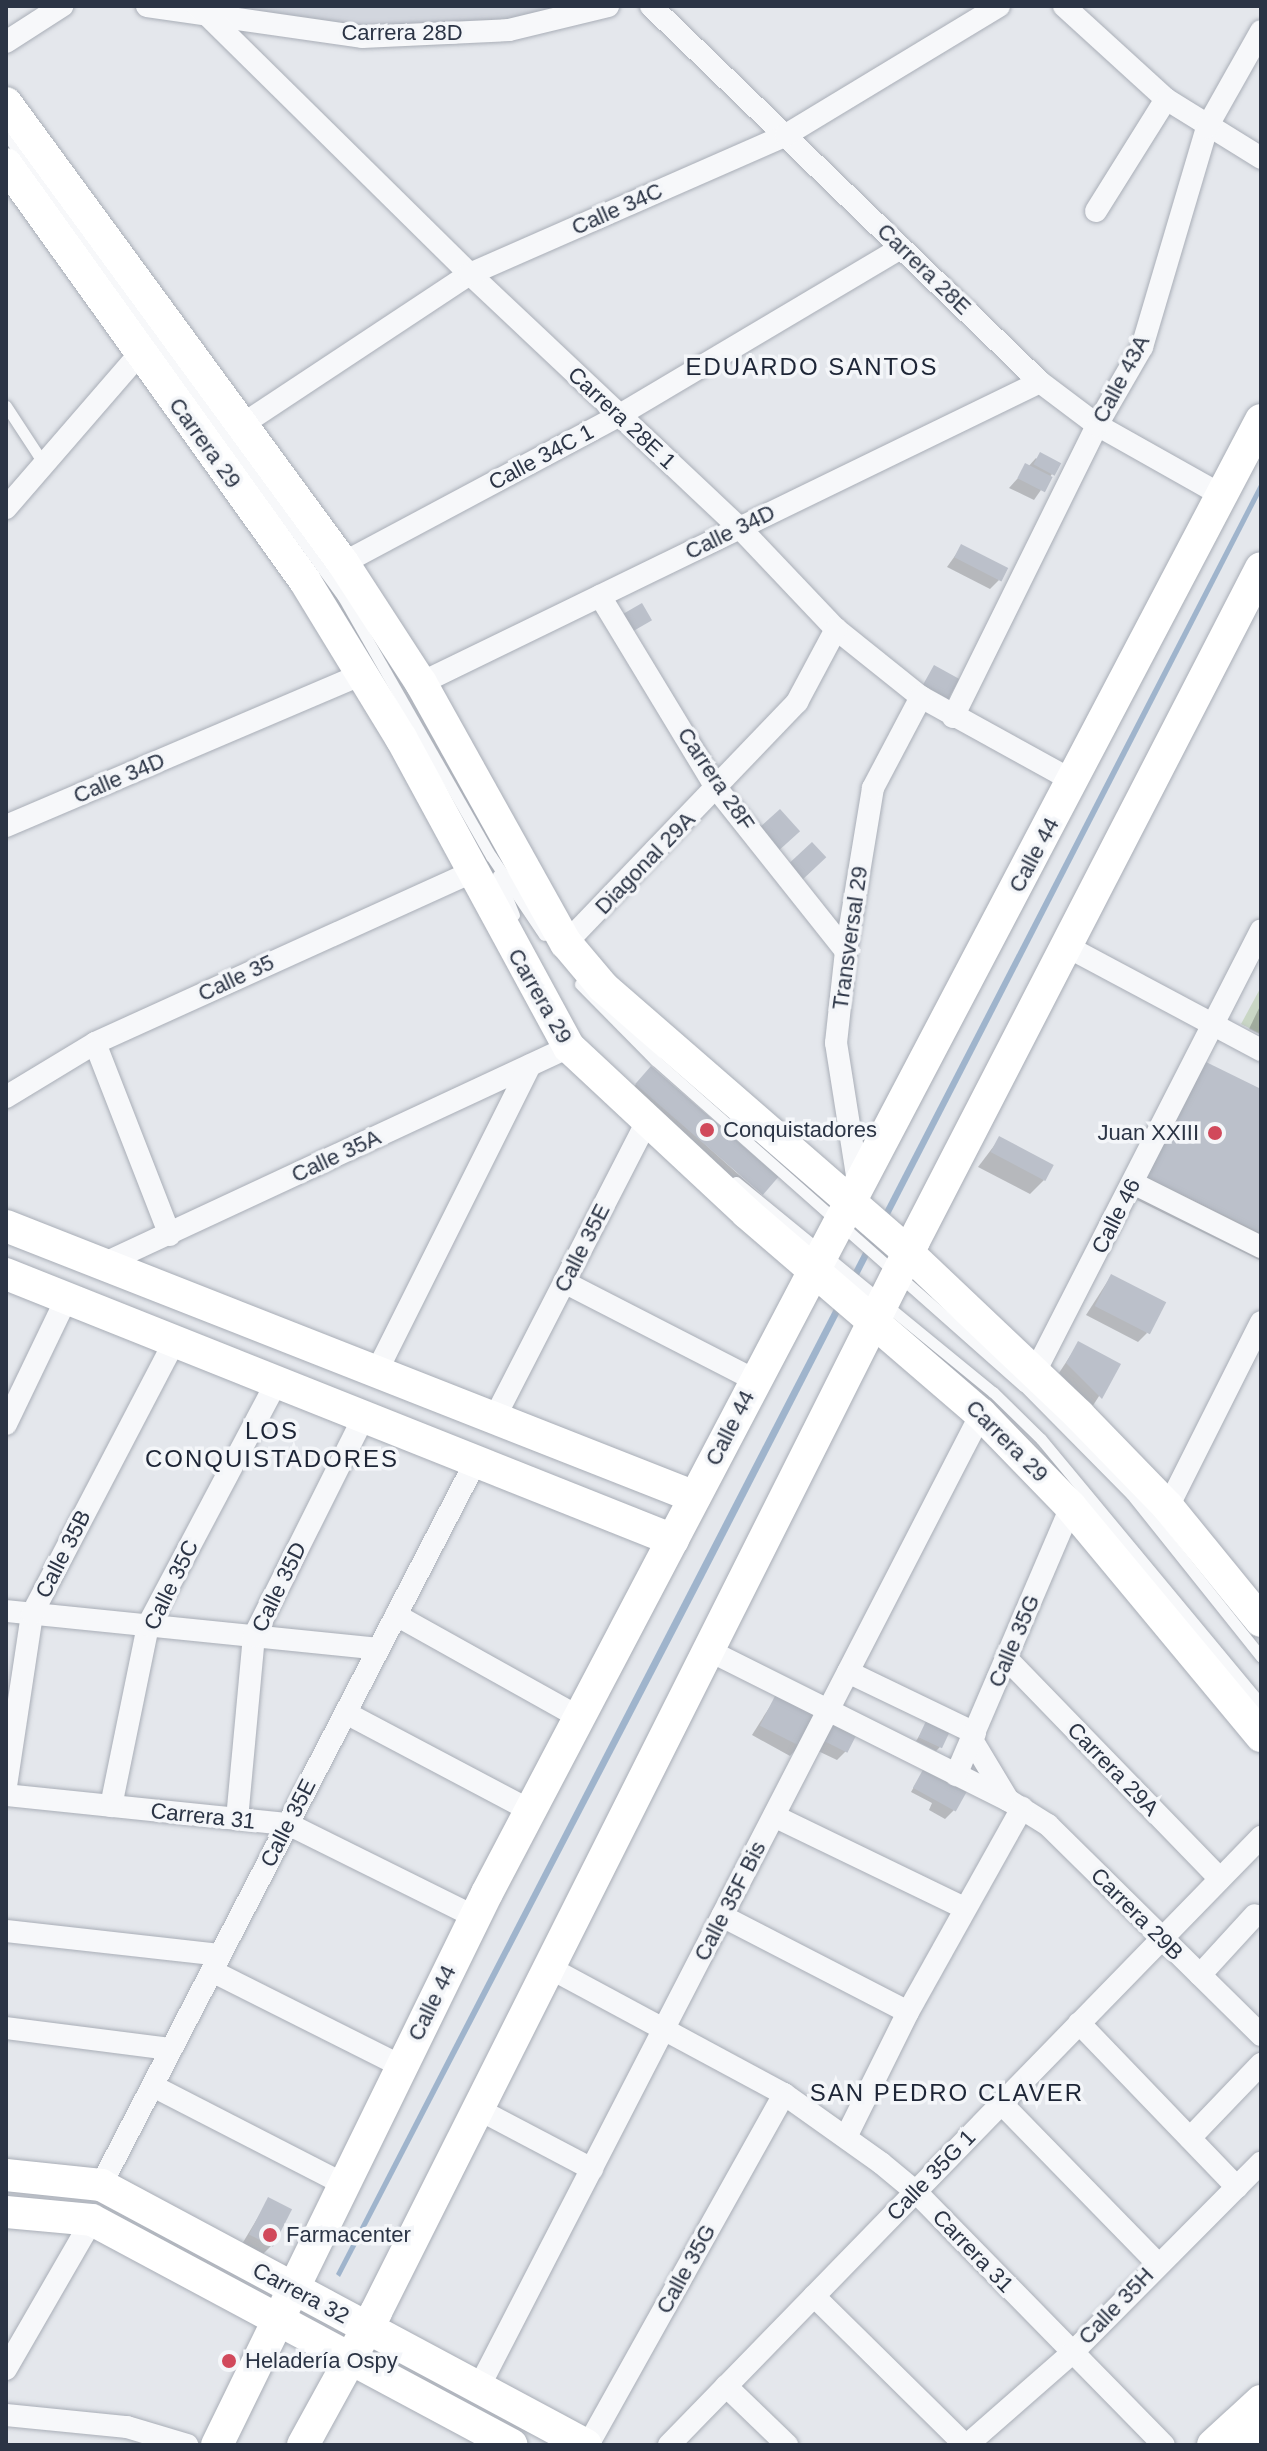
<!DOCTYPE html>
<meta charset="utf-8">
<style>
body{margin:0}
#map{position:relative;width:1267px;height:2451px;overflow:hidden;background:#e4e7ec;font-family:Arial,sans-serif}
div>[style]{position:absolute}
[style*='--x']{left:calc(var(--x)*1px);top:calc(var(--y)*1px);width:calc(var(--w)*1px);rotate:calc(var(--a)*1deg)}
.built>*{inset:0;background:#d2d6de}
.green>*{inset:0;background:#c9d6c5}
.water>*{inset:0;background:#9fb4cc}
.shadow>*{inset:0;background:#0003;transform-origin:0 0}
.building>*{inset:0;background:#bbc0ca;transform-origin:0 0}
.roads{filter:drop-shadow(0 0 2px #a9aeb7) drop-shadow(0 0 2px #a9aeb7)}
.lane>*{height:11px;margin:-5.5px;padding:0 5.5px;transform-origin:5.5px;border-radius:5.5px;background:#f7f8fa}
.street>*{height:22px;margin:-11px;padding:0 11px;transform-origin:11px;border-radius:11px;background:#f7f8fa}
.secondary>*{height:32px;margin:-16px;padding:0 16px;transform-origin:16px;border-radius:16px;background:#fff}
.highway>*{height:40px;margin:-20px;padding:0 20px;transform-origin:20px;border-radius:20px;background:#fff}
.dots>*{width:22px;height:22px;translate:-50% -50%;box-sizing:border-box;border:4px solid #f4f6f9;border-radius:50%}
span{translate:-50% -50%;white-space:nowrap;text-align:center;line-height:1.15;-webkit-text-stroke:7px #f4f6f9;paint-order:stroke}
.street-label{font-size:22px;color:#2b3445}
.poi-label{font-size:22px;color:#2b3445}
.left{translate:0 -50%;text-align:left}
.right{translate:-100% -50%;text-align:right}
.neighbourhood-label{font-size:24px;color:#1d2536;letter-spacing:2px}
.frame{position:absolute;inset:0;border:8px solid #2b3445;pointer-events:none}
</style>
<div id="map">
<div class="built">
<i style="clip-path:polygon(198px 6px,584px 6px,585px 11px,362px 37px)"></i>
</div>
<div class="green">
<i style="clip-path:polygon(1261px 987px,1261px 1034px,1241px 1024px)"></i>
</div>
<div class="water">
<i style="clip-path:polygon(1261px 481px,1261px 492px,704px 1577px,340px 2277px,336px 2274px)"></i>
</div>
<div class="shadow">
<i style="clip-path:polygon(1036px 458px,1052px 474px,1034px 500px,1009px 488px)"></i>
<i style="clip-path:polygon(962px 546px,999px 580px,990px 589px,947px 567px)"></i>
<i style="clip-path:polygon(1261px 1004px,1261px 1035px,1249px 1029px)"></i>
<i style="clip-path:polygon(1205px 1063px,1261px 1091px,1261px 1261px,1129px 1196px)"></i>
<i style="left:637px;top:1083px;width:167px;height:22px;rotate:42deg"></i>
<i style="clip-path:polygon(1000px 1138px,1044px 1180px,1030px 1194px,978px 1167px)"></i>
<i style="clip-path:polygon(1111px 1276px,1147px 1333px,1138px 1342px,1086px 1315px)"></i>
<i style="clip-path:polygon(1078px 1344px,1119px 1365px,1092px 1407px,1059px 1373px)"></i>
<i style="clip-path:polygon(779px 1692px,799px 1746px,790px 1756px,752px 1735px)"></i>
<i style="clip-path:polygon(836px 1722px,846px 1751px,837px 1760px,818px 1751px)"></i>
<i style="clip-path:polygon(927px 1724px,940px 1747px,936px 1751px,916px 1741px)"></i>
<i style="clip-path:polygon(922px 1773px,954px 1810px,945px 1819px,929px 1810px,932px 1803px,911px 1792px)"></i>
<i style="clip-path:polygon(269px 2199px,272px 2245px,263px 2254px,242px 2244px)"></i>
</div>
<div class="building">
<i style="left:1040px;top:452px;width:24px;height:14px;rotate:28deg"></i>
<i style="left:1025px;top:463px;width:31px;height:17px;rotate:27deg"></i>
<i style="left:961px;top:544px;width:53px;height:15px;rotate:27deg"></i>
<i style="left:642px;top:603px;width:20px;height:23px;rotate:60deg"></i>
<i style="left:934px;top:665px;width:29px;height:23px;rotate:29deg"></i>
<i style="left:780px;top:809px;width:30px;height:35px;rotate:48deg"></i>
<i style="left:812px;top:842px;width:21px;height:40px;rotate:47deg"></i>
<i style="clip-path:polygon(1204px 1061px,1261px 1089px,1261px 1233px,1147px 1177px)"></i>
<i style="left:651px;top:1066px;width:169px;height:24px;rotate:41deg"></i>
<i style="left:999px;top:1136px;width:62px;height:18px;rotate:28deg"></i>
<i style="left:1111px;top:1274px;width:62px;height:36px;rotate:27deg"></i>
<i style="clip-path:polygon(1078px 1341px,1121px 1364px,1102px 1399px,1066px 1363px)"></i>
<i style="left:778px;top:1690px;width:47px;height:40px;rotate:27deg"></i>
<i style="left:836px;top:1720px;width:25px;height:24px;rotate:27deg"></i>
<i style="left:926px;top:1721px;width:26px;height:18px;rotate:25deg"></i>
<i style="left:925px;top:1766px;width:49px;height:25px;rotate:29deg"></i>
<i style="left:268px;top:2197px;width:27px;height:42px;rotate:27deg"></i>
</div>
<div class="roads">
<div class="lane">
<i style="--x:6;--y:134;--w:573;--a:53.95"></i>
<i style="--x:343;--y:597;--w:298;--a:60.3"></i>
<i style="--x:491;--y:856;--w:95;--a:56.1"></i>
<i style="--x:6;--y:406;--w:69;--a:56.8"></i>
<i style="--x:498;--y:875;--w:43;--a:68.2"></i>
<i style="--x:580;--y:984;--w:107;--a:45.4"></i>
<i style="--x:655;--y:1060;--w:492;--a:41.5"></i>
<i style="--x:1024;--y:1386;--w:152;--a:45.3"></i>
<i style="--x:1131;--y:1494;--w:208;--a:51.4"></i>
<i style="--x:736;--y:1182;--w:332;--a:39.3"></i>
<i style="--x:993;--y:1392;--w:67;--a:44.4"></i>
<i style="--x:1041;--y:1439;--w:344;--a:50.3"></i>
</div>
<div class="street">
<i style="--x:147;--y:6;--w:217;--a:8.2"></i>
<i style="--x:362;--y:37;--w:147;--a:-2.7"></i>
<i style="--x:509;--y:30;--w:102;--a:-13.6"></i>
<i style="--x:198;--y:6;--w:382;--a:44.6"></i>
<i style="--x:470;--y:274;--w:371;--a:43.3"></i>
<i style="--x:740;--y:528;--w:139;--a:46.5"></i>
<i style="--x:836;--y:629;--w:109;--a:38.7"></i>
<i style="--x:921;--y:697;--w:174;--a:28.9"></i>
<i style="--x:651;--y:6;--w:541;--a:44.03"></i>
<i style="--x:1040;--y:382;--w:71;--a:37"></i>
<i style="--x:1097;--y:425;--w:145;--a:29.4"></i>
<i style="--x:1064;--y:6;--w:138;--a:42.4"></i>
<i style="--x:1166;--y:99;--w:112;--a:31.8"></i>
<i style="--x:6;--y:42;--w:67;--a:-32.7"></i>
<i style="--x:1096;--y:211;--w:132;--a:-58"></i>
<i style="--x:243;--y:424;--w:272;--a:-33.5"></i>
<i style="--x:470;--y:274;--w:345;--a:-23.7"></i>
<i style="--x:786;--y:135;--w:249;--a:-31.2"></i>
<i style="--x:6;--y:508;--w:206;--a:-49.1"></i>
<i style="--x:343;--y:563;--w:312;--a:-28.1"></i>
<i style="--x:618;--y:416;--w:329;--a:-30.7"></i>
<i style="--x:600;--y:596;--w:226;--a:58.8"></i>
<i style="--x:717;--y:789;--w:207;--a:51.5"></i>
<i style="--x:421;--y:683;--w:688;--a:-25.93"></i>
<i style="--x:953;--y:717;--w:326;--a:-63.7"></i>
<i style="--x:1097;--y:425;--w:90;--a:-60"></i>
<i style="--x:1142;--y:347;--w:229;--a:-73.5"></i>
<i style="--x:1207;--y:127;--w:110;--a:-60.6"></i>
<i style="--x:6;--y:826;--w:389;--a:-23.1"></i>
<i style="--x:566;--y:943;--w:334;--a:-46.2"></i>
<i style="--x:797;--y:702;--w:83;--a:-61.9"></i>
<i style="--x:1066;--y:946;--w:221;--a:28.1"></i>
<i style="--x:95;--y:1043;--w:206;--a:68.7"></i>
<i style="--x:6;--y:1097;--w:104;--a:-31.2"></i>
<i style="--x:95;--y:1043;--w:414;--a:-24.4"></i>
<i style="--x:1133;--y:1183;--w:143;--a:26.6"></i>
<i style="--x:859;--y:1188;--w:147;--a:-99"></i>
<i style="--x:836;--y:1043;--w:93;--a:-83.8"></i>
<i style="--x:846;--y:951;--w:165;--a:-80.6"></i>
<i style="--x:873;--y:788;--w:103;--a:-62.2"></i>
<i style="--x:103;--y:1264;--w:514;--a:-24.97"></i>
<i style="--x:564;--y:1282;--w:215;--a:27.2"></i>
<i style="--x:377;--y:1371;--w:342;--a:-63.4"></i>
<i style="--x:1035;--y:1372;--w:496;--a:-62.9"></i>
<i style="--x:495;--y:1417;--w:333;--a:-62.8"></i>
<i style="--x:6;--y:1424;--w:141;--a:-64.3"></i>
<i style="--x:1168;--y:1507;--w:207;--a:-63.3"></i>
<i style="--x:6;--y:1611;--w:374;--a:5.8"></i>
<i style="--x:396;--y:1615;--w:211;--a:29.2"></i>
<i style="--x:712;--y:1652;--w:331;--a:26.6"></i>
<i style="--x:1008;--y:1800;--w:47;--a:32"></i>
<i style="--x:1048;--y:1825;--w:299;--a:44.6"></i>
<i style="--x:1007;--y:1659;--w:306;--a:45.9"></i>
<i style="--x:848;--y:1672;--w:141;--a:25.7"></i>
<i style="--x:346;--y:1713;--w:209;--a:27.9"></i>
<i style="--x:972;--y:1740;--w:70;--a:59"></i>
<i style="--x:956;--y:1775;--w:292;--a:-66.8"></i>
<i style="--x:6;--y:1786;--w:174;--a:-81.4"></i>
<i style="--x:32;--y:1614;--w:309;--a:-62.4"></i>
<i style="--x:6;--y:1795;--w:283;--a:5.9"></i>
<i style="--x:288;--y:1824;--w:209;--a:26.4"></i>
<i style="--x:111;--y:1806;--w:185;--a:-78.4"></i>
<i style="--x:148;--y:1625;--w:276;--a:-62.1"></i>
<i style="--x:774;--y:1816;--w:211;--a:25.8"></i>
<i style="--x:237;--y:1819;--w:184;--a:-84.7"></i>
<i style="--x:254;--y:1636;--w:246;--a:-63.4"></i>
<i style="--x:722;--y:1916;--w:209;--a:27.3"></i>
<i style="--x:6;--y:1931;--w:215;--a:6.4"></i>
<i style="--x:550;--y:1968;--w:266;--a:28.3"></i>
<i style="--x:784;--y:2094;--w:119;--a:35.4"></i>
<i style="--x:881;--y:2163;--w:45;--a:39.6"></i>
<i style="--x:916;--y:2192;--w:354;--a:45.6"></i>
<i style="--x:212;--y:1971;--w:212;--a:26.7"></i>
<i style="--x:1200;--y:1975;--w:81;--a:-47.5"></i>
<i style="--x:1079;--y:2023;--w:228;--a:46.1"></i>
<i style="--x:6;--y:2028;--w:166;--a:7.3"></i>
<i style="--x:153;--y:2086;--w:212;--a:27.2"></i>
<i style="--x:1001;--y:2103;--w:223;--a:45.7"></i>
<i style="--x:478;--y:2109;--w:129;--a:27.8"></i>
<i style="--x:846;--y:2137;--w:140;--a:-63.6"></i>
<i style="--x:908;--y:2012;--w:234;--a:-60.8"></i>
<i style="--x:1190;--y:2138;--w:103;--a:-46.2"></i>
<i style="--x:101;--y:2185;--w:815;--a:-62.62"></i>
<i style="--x:814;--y:2296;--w:212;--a:44.6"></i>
<i style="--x:6;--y:2369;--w:172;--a:-60"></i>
<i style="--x:726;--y:2386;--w:85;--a:44"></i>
<i style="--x:479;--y:2387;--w:1095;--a:-62.71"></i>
<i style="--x:6;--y:2415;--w:122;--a:5.7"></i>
<i style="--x:127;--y:2427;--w:63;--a:16.7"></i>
<i style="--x:588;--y:2445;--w:402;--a:-60.8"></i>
<i style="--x:669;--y:2445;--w:849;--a:-45.76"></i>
<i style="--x:967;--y:2445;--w:140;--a:-41.2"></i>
<i style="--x:1072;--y:2353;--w:268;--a:-45.2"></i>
</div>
<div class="secondary">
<i style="--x:6;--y:103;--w:570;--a:53.77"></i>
<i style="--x:343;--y:563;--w:143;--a:57"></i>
<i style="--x:421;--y:683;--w:298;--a:60.9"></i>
<i style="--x:566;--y:943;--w:57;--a:49.9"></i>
<i style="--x:603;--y:987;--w:396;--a:41"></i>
<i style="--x:902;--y:1247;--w:244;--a:43.5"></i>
<i style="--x:1079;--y:1415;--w:128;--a:45.9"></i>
<i style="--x:1168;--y:1507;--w:147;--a:50.8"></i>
<i style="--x:6;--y:164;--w:513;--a:54.36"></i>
<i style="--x:305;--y:581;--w:184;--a:58.6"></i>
<i style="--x:401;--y:738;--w:352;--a:61.5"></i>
<i style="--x:569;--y:1047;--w:243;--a:43"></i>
<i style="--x:747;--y:1213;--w:308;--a:40.7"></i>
<i style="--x:981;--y:1414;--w:129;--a:45.9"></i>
<i style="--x:1071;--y:1507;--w:298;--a:50.3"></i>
<i style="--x:6;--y:1226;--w:740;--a:21.47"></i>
<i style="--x:6;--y:1274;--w:718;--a:21.74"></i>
<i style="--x:6;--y:2175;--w:96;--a:6"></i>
<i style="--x:101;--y:2185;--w:550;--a:28.19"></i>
<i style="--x:6;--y:2212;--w:86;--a:5.3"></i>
<i style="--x:92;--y:2220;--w:476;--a:28.2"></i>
<i style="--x:217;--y:2445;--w:614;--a:-63.94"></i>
<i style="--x:487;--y:1893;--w:1664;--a:-62.28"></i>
<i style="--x:303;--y:2445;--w:152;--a:-61.2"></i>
<i style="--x:376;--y:2312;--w:1199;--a:-63.33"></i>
<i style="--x:914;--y:1241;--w:757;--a:-62.72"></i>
<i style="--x:1213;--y:2445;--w:65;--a:-42.5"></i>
</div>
<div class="highway">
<i style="--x:1254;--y:2445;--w:9;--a:-41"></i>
</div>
</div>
<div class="dots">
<i style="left:707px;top:1130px;background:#d1495b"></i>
<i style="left:1215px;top:1133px;background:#d1495b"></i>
<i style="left:270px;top:2235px;background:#d1495b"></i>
<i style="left:229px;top:2361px;background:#d1495b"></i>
</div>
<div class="street-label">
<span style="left:402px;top:33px">Carrera 28D</span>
<span style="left:617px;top:209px;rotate:-24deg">Calle 34C</span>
<span style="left:924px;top:269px;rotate:44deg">Carrera 28E</span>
<span style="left:1121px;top:379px;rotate:-62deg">Calle 43A</span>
<span style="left:622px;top:418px;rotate:43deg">Carrera 28E 1</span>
<span style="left:205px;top:443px;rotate:54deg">Carrera 29</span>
<span style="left:541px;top:457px;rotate:-28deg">Calle 34C 1</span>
<span style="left:730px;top:532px;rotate:-26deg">Calle 34D</span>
<span style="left:119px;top:778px;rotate:-23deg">Calle 34D</span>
<span style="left:716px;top:779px;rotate:56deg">Carrera 28F</span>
<span style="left:1034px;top:855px;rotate:-62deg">Calle 44</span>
<span style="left:645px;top:863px;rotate:-46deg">Diagonal 29A</span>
<span style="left:850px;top:938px;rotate:-82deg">Transversal 29</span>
<span style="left:236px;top:978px;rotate:-25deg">Calle 35</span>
<span style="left:540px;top:996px;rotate:60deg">Carrera 29</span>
<span style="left:336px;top:1156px;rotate:-25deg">Calle 35A</span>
<span style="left:1116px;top:1216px;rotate:-63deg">Calle 46</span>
<span style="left:582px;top:1248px;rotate:-63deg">Calle 35E</span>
<span style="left:730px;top:1428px;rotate:-63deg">Calle 44</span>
<span style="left:1007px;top:1441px;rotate:45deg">Carrera 29</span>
<span style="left:63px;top:1554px;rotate:-63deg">Calle 35B</span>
<span style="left:171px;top:1585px;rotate:-64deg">Calle 35C</span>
<span style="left:279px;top:1587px;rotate:-64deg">Calle 35D</span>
<span style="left:1014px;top:1641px;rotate:-67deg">Calle 35G</span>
<span style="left:1113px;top:1769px;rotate:46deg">Carrera 29A</span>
<span style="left:203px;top:1816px;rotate:6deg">Carrera 31</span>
<span style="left:288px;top:1823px;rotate:-63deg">Calle 35E</span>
<span style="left:730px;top:1901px;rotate:-63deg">Calle 35F Bis</span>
<span style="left:1137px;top:1914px;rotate:45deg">Carrera 29B</span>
<span style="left:432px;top:2003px;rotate:-64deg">Calle 44</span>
<span style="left:931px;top:2175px;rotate:-46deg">Calle 35G 1</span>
<span style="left:973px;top:2251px;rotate:46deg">Carrera 31</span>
<span style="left:686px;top:2269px;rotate:-61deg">Calle 35G</span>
<span style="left:301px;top:2293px;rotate:28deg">Carrera 32</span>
<span style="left:1116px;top:2306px;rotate:-46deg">Calle 35H</span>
</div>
<div class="poi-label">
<span class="left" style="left:723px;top:1130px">Conquistadores</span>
<span class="right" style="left:1199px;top:1133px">Juan XXIII</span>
<span class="left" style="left:286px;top:2235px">Farmacenter</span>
<span class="left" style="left:245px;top:2361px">Heladería Ospy</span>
</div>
<div class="neighbourhood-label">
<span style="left:812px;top:367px">EDUARDO SANTOS</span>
<span style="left:272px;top:1445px">LOS<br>CONQUISTADORES</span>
<span style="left:947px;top:2093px">SAN PEDRO CLAVER</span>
</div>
<div class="frame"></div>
</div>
